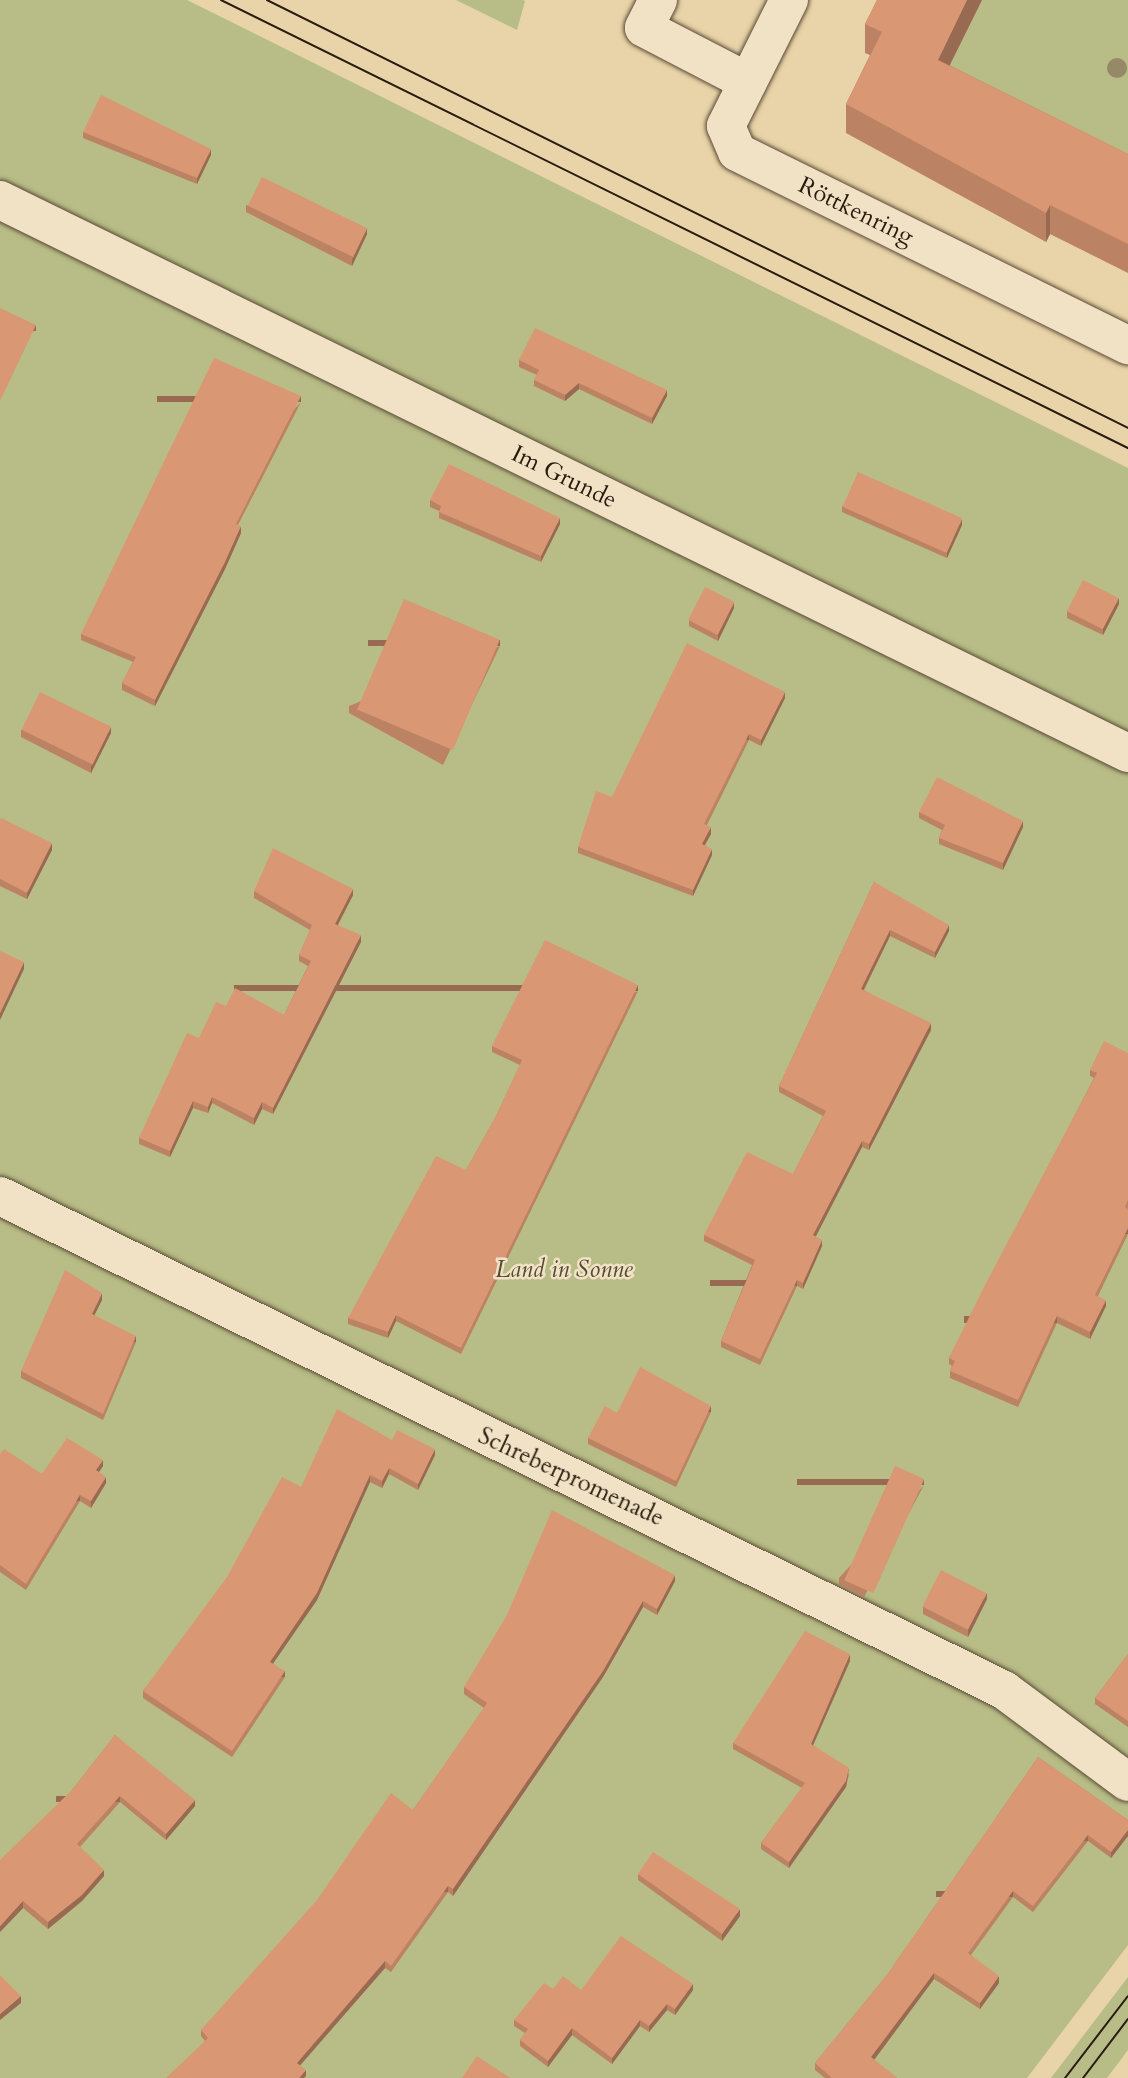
<!DOCTYPE html>
<meta charset="utf-8">
<style>
body{margin:0}
#map{position:relative;width:1128px;height:2078px;overflow:hidden;background:#e9d3a8;font-family:Cardo,serif}
div>[style]{position:absolute}
[style*='--x']{left:calc(var(--x)*1px);top:calc(var(--y)*1px);width:calc(var(--w)*1px);rotate:calc(var(--a)*1deg)}
.green>*{inset:0;background:#b8bc86}
.roads{filter:drop-shadow(0 0 2px #584a36) drop-shadow(0 0 2px #584a36)}
.minor>*{height:38px;margin:-19px;padding:0 19px;transform-origin:19px;border-radius:19px;background:#f1e2c6}
.tram>*{height:2px;margin:-1px;padding:0 1px;transform-origin:1px;border-radius:1px;background:#281c10}
.trees>*{width:20px;height:20px;margin:-10px;border-radius:50%;background:#968968}
.wall>*{inset:0;background:#bb8264}
.shaded-wall>*{inset:0;background:#986a51;transform-origin:0 0}
.building>*{inset:0;background:#d99774;transform-origin:0 0}
span{translate:-50% -50%;white-space:nowrap;text-align:center;line-height:1.15;-webkit-text-stroke:5px #f1e2c6;paint-order:stroke}
.street-label{font-size:24px;color:#281c10}
.park-label{font-size:24px;color:#534c33;font-style:italic}
</style>
<div id="map">
<div class="green">
<i style="clip-path:polygon(0 0,187px 0,1128px 468px,1128px 1945px,1027px 2078px,0 2078px)"></i>
<i style="clip-path:polygon(456px 0,523px 0,525px 1px,517px 30px)"></i>
<i style="clip-path:polygon(982px 0,1128px 0,1128px 191px,937px 89px)"></i>
<i style="clip-path:polygon(1128px 1977px,1128px 2050px,1107px 2078px,1051px 2078px)"></i>
</div>
<div class="roads">
<div class="minor">
<i style="--x:658;--y:0;--w:31;--a:117"></i>
<i style="--x:644;--y:28;--w:117;--a:27.4"></i>
<i style="--x:789;--y:0;--w:141;--a:116.6"></i>
<i style="--x:726;--y:126;--w:28;--a:67"></i>
<i style="--x:737;--y:152;--w:436;--a:26.3"></i>
<i style="--x:0;--y:200;--w:1256;--a:26.12"></i>
<i style="--x:0;--y:1196;--w:1119;--a:26.2"></i>
<i style="--x:1004;--y:1690;--w:154;--a:36.6"></i>
</div>
</div>
<div class="tram">
<i style="--x:221;--y:0;--w:1012;--a:26.29"></i>
<i style="--x:267;--y:0;--w:962;--a:26.43"></i>
<i style="--x:1065;--y:2078;--w:103;--a:-52.5"></i>
<i style="--x:1083;--y:2078;--w:74;--a:-52.7"></i>
</div>
<div class="trees">
<i style="left:1117px;top:68px"></i>
</div>
<div class="wall">
<i style="clip-path:polygon(877px 0,982px 0,949px 65px,1128px 154px,1128px 273px,1050px 234px,1046px 242px,846px 133px,846px 104px,870px 55px,865px 53px,865px 24px)"></i>
<i style="clip-path:polygon(83px 132px,211px 155px,197px 184px,83px 138px)"></i>
<i style="clip-path:polygon(246px 205px,367px 234px,352px 266px,246px 212px)"></i>
<i style="clip-path:polygon(519px 360px,667px 396px,652px 424px,579px 389px,565px 401px,534px 386px,534px 380px,537px 375px,519px 367px)"></i>
<i style="clip-path:polygon(301px 402px,238px 525px,241px 533px,225px 569px,155px 706px,122px 690px,122px 683px,133px 662px,81px 640px,81px 634px)"></i>
<i style="clip-path:polygon(430px 500px,560px 524px,541px 562px,439px 518px,439px 511px,430px 507px)"></i>
<i style="clip-path:polygon(842px 506px,962px 525px,947px 558px,842px 512px)"></i>
<i style="clip-path:polygon(1119px 604px,1103px 635px,1067px 618px,1067px 611px)"></i>
<i style="clip-path:polygon(734px 608px,718px 641px,689px 626px,689px 620px)"></i>
<i style="clip-path:polygon(500px 646px,443px 765px,349px 713px,349px 706px)"></i>
<i style="clip-path:polygon(785px 698px,761px 746px,749px 740px,707px 825px,711px 834px,705px 845px,712px 855px,693px 896px,578px 853px,578px 847px,612px 797px)"></i>
<i style="clip-path:polygon(21px 730px,111px 733px,91px 773px,21px 737px)"></i>
<i style="clip-path:polygon(919px 812px,1023px 827px,1003px 870px,939px 844px,939px 838px,942px 830px,919px 818px)"></i>
<i style="clip-path:polygon(0 820px,52px 850px,27px 899px,0 886px)"></i>
<i style="clip-path:polygon(874px 882px,949px 931px,935px 958px,890px 936px,864px 990px,931px 1030px,869px 1150px,862px 1147px,815px 1237px,822px 1246px,803px 1289px,797px 1286px,760px 1365px,721px 1347px,721px 1341px,752px 1265px,704px 1241px,704px 1235px,793px 1174px,823px 1116px,779px 1092px,779px 1086px)"></i>
<i style="clip-path:polygon(254px 891px,353px 895px,338px 925px,361px 942px,273px 1114px,262px 1109px,254px 1125px,212px 1103px,208px 1113px,193px 1108px,170px 1157px,139px 1144px,139px 1138px,199px 1038px,226px 1006px,284px 1015px,308px 966px,299px 961px,299px 955px,310px 930px,254px 898px)"></i>
<i style="clip-path:polygon(638px 991px,461px 1354px,396px 1321px,388px 1338px,348px 1324px,348px 1318px,466px 1170px,495px 1118px,520px 1065px,492px 1052px,492px 1046px)"></i>
<i style="clip-path:polygon(1128px 1053px,1128px 1234px,1098px 1296px,1106px 1306px,1090px 1339px,1057px 1323px,1018px 1407px,950px 1378px,950px 1371px,952px 1366px,949px 1364px,949px 1358px,1094px 1078px,1090px 1076px,1090px 1070px)"></i>
<i style="clip-path:polygon(102px 1300px,94px 1315px,136px 1342px,103px 1420px,21px 1378px,21px 1371px)"></i>
<i style="clip-path:polygon(711px 1412px,676px 1487px,588px 1444px,588px 1438px,617px 1413px)"></i>
<i style="clip-path:polygon(392px 1440px,435px 1455px,418px 1490px,389px 1474px,382px 1488px,370px 1482px,317px 1600px,273px 1663px,285px 1677px,232px 1757px,143px 1698px,143px 1691px,301px 1487px)"></i>
<i style="clip-path:polygon(0 1454px,42px 1474px,103px 1466px,99px 1472px,106px 1483px,91px 1508px,80px 1501px,26px 1590px,0 1572px)"></i>
<i style="clip-path:polygon(924px 1485px,864px 1597px,839px 1585px,839px 1578px)"></i>
<i style="clip-path:polygon(675px 1581px,657px 1615px,643px 1607px,603px 1677px,453px 1896px,448px 1892px,391px 1972px,385px 1968px,300px 2065px,306px 2076px,205px 2041px,201px 2036px,201px 2030px,413px 1810px,484px 1708px,464px 1694px,464px 1687px)"></i>
<i style="clip-path:polygon(987px 1599px,968px 1637px,923px 1614px,923px 1607px)"></i>
<i style="clip-path:polygon(1128px 1654px,1128px 1727px,1095px 1704px,1095px 1698px)"></i>
<i style="clip-path:polygon(850px 1661px,813px 1745px,849px 1774px,846px 1787px,789px 1868px,761px 1849px,761px 1843px,802px 1788px,733px 1749px,733px 1743px)"></i>
<i style="clip-path:polygon(115px 1735px,195px 1806px,166px 1840px,120px 1802px,80px 1847px,104px 1876px,82px 1901px,48px 1929px,23px 1908px,0 1932px,72px 1790px)"></i>
<i style="clip-path:polygon(1038px 1757px,1128px 1820px,1128px 1836px,1111px 1858px,1088px 1841px,1033px 1912px,1013px 1897px,971px 1955px,999px 1983px,980px 2009px,934px 1979px,874px 2060px,897px 2078px,825px 2078px,815px 2070px,815px 2063px,887px 1975px)"></i>
<i style="clip-path:polygon(638px 1874px,740px 1916px,722px 1941px,638px 1880px)"></i>
<i style="clip-path:polygon(553px 1989px,581px 1990px,693px 1990px,675px 2015px,667px 2010px,649px 2032px,640px 2026px,612px 2064px,572px 2035px,548px 2067px,520px 2046px,520px 2040px,525px 2033px,514px 2026px,514px 2020px)"></i>
</div>
<div class="shaded-wall">
<i style="clip-path:polygon(967px 0,982px 0,938px 89px,938px 60px)"></i>
<i style="clip-path:polygon(211px 149px,211px 155px,197px 184px,197px 178px)"></i>
<i style="clip-path:polygon(1050px 205px,1050px 234px,1046px 242px,1046px 213px)"></i>
<i style="clip-path:polygon(367px 228px,367px 234px,352px 266px,352px 260px)"></i>
<i style="left:36px;top:325px;width:6px;height:84px;rotate:90deg"></i>
<i style="clip-path:polygon(579px 383px,579px 389px,565px 401px,565px 395px)"></i>
<i style="clip-path:polygon(667px 390px,667px 396px,652px 424px,652px 418px)"></i>
<i style="left:301px;top:396px;width:6px;height:144px;rotate:90deg"></i>
<i style="clip-path:polygon(560px 518px,560px 524px,541px 562px,541px 556px)"></i>
<i style="clip-path:polygon(962px 519px,962px 525px,947px 558px,947px 552px)"></i>
<i style="clip-path:polygon(241px 526px,241px 533px,225px 569px,155px 706px,155px 700px)"></i>
<i style="clip-path:polygon(1119px 598px,1119px 604px,1103px 635px,1103px 628px)"></i>
<i style="clip-path:polygon(734px 602px,734px 608px,718px 641px,718px 634px)"></i>
<i style="left:500px;top:640px;width:6px;height:132px;rotate:90deg"></i>
<i style="clip-path:polygon(785px 692px,785px 698px,761px 746px,761px 740px)"></i>
<i style="clip-path:polygon(111px 727px,111px 733px,91px 773px,91px 767px)"></i>
<i style="left:749px;top:734px;width:6px;height:101px;rotate:90deg"></i>
<i style="clip-path:polygon(1023px 821px,1023px 827px,1003px 870px,1003px 863px)"></i>
<i style="clip-path:polygon(711px 827px,711px 834px,702px 850px,702px 844px)"></i>
<i style="clip-path:polygon(52px 843px,52px 850px,27px 899px,27px 893px)"></i>
<i style="clip-path:polygon(712px 849px,712px 855px,693px 896px,693px 890px)"></i>
<i style="clip-path:polygon(353px 889px,353px 895px,335px 930px,335px 924px)"></i>
<i style="clip-path:polygon(949px 925px,949px 931px,935px 958px,935px 952px)"></i>
<i style="clip-path:polygon(890px 930px,890px 936px,861px 995px,861px 989px)"></i>
<i style="clip-path:polygon(361px 935px,361px 942px,273px 1114px,273px 1108px)"></i>
<i style="clip-path:polygon(24px 962px,24px 969px,0 1020px,0 1013px)"></i>
<i style="left:638px;top:985px;width:6px;height:404px;rotate:90deg"></i>
<i style="clip-path:polygon(931px 1023px,931px 1030px,869px 1150px,869px 1144px)"></i>
<i style="clip-path:polygon(212px 1097px,212px 1103px,208px 1113px,208px 1107px)"></i>
<i style="clip-path:polygon(193px 1101px,193px 1108px,170px 1157px,170px 1151px)"></i>
<i style="clip-path:polygon(262px 1102px,262px 1109px,254px 1125px,254px 1118px)"></i>
<i style="clip-path:polygon(862px 1141px,862px 1147px,813px 1242px,813px 1235px)"></i>
<i style="left:1128px;top:1228px;width:6px;height:75px;rotate:90deg"></i>
<i style="clip-path:polygon(822px 1240px,822px 1246px,803px 1289px,803px 1283px)"></i>
<i style="left:797px;top:1280px;width:6px;height:87px;rotate:90deg"></i>
<i style="clip-path:polygon(102px 1293px,102px 1300px,92px 1320px,92px 1314px)"></i>
<i style="clip-path:polygon(1106px 1300px,1106px 1306px,1090px 1339px,1090px 1332px)"></i>
<i style="clip-path:polygon(396px 1315px,396px 1321px,388px 1338px,388px 1332px)"></i>
<i style="left:1057px;top:1316px;width:7px;height:93px;rotate:90deg"></i>
<i style="left:136px;top:1336px;width:6px;height:85px;rotate:90deg"></i>
<i style="left:711px;top:1406px;width:6px;height:83px;rotate:90deg"></i>
<i style="clip-path:polygon(435px 1449px,435px 1455px,418px 1490px,418px 1484px)"></i>
<i style="clip-path:polygon(103px 1460px,103px 1466px,96px 1476px,96px 1470px)"></i>
<i style="clip-path:polygon(389px 1468px,389px 1474px,382px 1488px,382px 1481px)"></i>
<i style="clip-path:polygon(370px 1475px,370px 1482px,317px 1600px,270px 1668px,270px 1662px)"></i>
<i style="clip-path:polygon(106px 1477px,106px 1483px,91px 1508px,91px 1501px)"></i>
<i style="left:924px;top:1479px;width:6px;height:127px;rotate:90deg"></i>
<i style="left:80px;top:1495px;width:6px;height:104px;rotate:90deg"></i>
<i style="clip-path:polygon(675px 1575px,675px 1581px,657px 1615px,657px 1609px)"></i>
<i style="clip-path:polygon(987px 1593px,987px 1599px,968px 1637px,968px 1630px)"></i>
<i style="clip-path:polygon(643px 1601px,643px 1607px,603px 1677px,453px 1896px,453px 1889px)"></i>
<i style="clip-path:polygon(850px 1654px,850px 1661px,811px 1750px,811px 1744px)"></i>
<i style="left:285px;top:1671px;width:6px;height:96px;rotate:90deg"></i>
<i style="clip-path:polygon(849px 1768px,846px 1787px,789px 1868px,789px 1862px)"></i>
<i style="left:120px;top:1796px;width:6px;height:64px;rotate:90deg"></i>
<i style="clip-path:polygon(195px 1800px,195px 1806px,166px 1840px,166px 1834px)"></i>
<i style="clip-path:polygon(1128px 1830px,1128px 1836px,1111px 1858px,1111px 1852px)"></i>
<i style="left:1088px;top:1835px;width:6px;height:90px;rotate:90deg"></i>
<i style="clip-path:polygon(104px 1870px,104px 1876px,82px 1901px,48px 1929px,48px 1922px)"></i>
<i style="left:448px;top:1886px;width:6px;height:98px;rotate:90deg"></i>
<i style="left:1013px;top:1891px;width:6px;height:77px;rotate:90deg"></i>
<i style="clip-path:polygon(23px 1901px,23px 1908px,0 1932px,0 1926px)"></i>
<i style="clip-path:polygon(740px 1909px,740px 1916px,722px 1941px,722px 1934px)"></i>
<i style="clip-path:polygon(385px 1961px,385px 1968px,297px 2069px,297px 2063px)"></i>
<i style="clip-path:polygon(934px 1973px,934px 1979px,871px 2064px,871px 2057px)"></i>
<i style="clip-path:polygon(999px 1976px,999px 1983px,980px 2009px,980px 2003px)"></i>
<i style="clip-path:polygon(693px 1984px,693px 1990px,675px 2015px,675px 2009px)"></i>
<i style="clip-path:polygon(21px 1996px,21px 2003px,0 2020px,0 2014px)"></i>
<i style="clip-path:polygon(667px 2004px,667px 2010px,649px 2032px,649px 2026px)"></i>
<i style="clip-path:polygon(640px 2020px,640px 2026px,612px 2064px,612px 2058px)"></i>
<i style="clip-path:polygon(572px 2028px,572px 2035px,548px 2067px,548px 2061px)"></i>
<i style="clip-path:polygon(306px 2070px,306px 2076px,304px 2078px,299px 2078px)"></i>
</div>
<div class="building">
<i style="clip-path:polygon(877px 0,967px 0,938px 60px,1128px 154px,1128px 244px,1050px 205px,1046px 213px,846px 104px,882px 32px,865px 24px)"></i>
<i style="clip-path:polygon(101px 95px,211px 149px,197px 178px,83px 132px)"></i>
<i style="left:262px;top:177px;width:117px;height:32px;rotate:26deg"></i>
<i style="clip-path:polygon(0 308px,36px 325px,0 401px)"></i>
<i style="clip-path:polygon(535px 328px,667px 390px,652px 418px,579px 383px,565px 395px,534px 380px,539px 370px,519px 360px)"></i>
<i style="clip-path:polygon(214px 358px,301px 396px,236px 524px,241px 526px,225px 562px,155px 700px,122px 683px,136px 657px,81px 634px)"></i>
<i style="clip-path:polygon(449px 464px,560px 518px,541px 556px,439px 512px,441px 506px,430px 500px)"></i>
<i style="left:858px;top:472px;width:114px;height:38px;rotate:24deg"></i>
<i style="left:1083px;top:580px;width:40px;height:35px;rotate:27deg"></i>
<i style="left:705px;top:587px;width:33px;height:37px;rotate:27deg"></i>
<i style="left:404px;top:599px;width:104px;height:120px;rotate:23deg"></i>
<i style="clip-path:polygon(687px 643px,785px 692px,761px 740px,749px 734px,704px 824px,711px 827px,702px 844px,712px 849px,693px 890px,578px 847px,596px 791px,612px 797px)"></i>
<i style="left:40px;top:692px;width:79px;height:42px;rotate:26deg"></i>
<i style="clip-path:polygon(937px 777px,1023px 821px,1003px 863px,939px 838px,945px 825px,919px 812px)"></i>
<i style="clip-path:polygon(1px 818px,52px 843px,27px 893px,0 879px,0 820px)"></i>
<i style="clip-path:polygon(273px 848px,353px 889px,335px 924px,361px 935px,273px 1108px,262px 1102px,254px 1118px,212px 1097px,208px 1107px,193px 1101px,170px 1151px,139px 1138px,187px 1033px,199px 1038px,216px 1002px,226px 1006px,235px 988px,284px 1015px,311px 961px,299px 955px,312px 925px,254px 891px)"></i>
<i style="clip-path:polygon(874px 882px,949px 925px,935px 952px,890px 930px,861px 989px,931px 1023px,869px 1144px,862px 1141px,813px 1235px,822px 1240px,803px 1283px,797px 1280px,760px 1359px,721px 1341px,755px 1260px,704px 1235px,747px 1152px,793px 1174px,826px 1111px,779px 1086px)"></i>
<i style="clip-path:polygon(545px 940px,638px 985px,461px 1348px,396px 1315px,388px 1332px,348px 1318px,436px 1156px,466px 1170px,495px 1118px,522px 1060px,492px 1046px)"></i>
<i style="clip-path:polygon(0 951px,24px 962px,0 1013px)"></i>
<i style="clip-path:polygon(1104px 1041px,1128px 1053px,1128px 1200px,1125px 1207px,1128px 1209px,1128px 1228px,1095px 1295px,1106px 1300px,1090px 1332px,1057px 1316px,1018px 1400px,950px 1371px,955px 1361px,949px 1358px,985px 1285px,1097px 1073px,1090px 1070px)"></i>
<i style="clip-path:polygon(65px 1270px,102px 1293px,92px 1314px,136px 1336px,103px 1414px,21px 1371px)"></i>
<i style="clip-path:polygon(640px 1367px,711px 1406px,676px 1481px,588px 1438px,605px 1406px,617px 1413px)"></i>
<i style="clip-path:polygon(337px 1409px,392px 1440px,397px 1430px,435px 1449px,418px 1484px,389px 1468px,382px 1481px,370px 1475px,317px 1593px,270px 1662px,285px 1671px,232px 1751px,143px 1691px,227px 1577px,282px 1477px,301px 1487px)"></i>
<i style="clip-path:polygon(67px 1438px,103px 1460px,96px 1470px,106px 1477px,91px 1501px,80px 1495px,26px 1584px,0 1565px,0 1454px,4px 1449px,42px 1474px)"></i>
<i style="left:895px;top:1466px;width:32px;height:125px;rotate:24deg"></i>
<i style="clip-path:polygon(552px 1510px,675px 1575px,657px 1609px,643px 1601px,603px 1671px,453px 1889px,448px 1886px,391px 1966px,385px 1961px,297px 2063px,306px 2070px,299px 2078px,166px 2078px,208px 2038px,201px 2030px,317px 1900px,391px 1793px,413px 1810px,487px 1703px,464px 1687px,507px 1615px)"></i>
<i style="left:941px;top:1570px;width:51px;height:41px;rotate:27deg"></i>
<i style="clip-path:polygon(805px 1631px,850px 1654px,811px 1744px,849px 1768px,846px 1781px,789px 1862px,761px 1843px,805px 1783px,733px 1743px)"></i>
<i style="clip-path:polygon(1128px 1654px,1128px 1721px,1095px 1698px)"></i>
<i style="clip-path:polygon(115px 1735px,195px 1800px,166px 1834px,120px 1796px,77px 1844px,104px 1870px,82px 1895px,48px 1922px,23px 1901px,0 1926px,0 1860px,72px 1790px)"></i>
<i style="clip-path:polygon(1038px 1757px,1128px 1820px,1128px 1830px,1111px 1852px,1088px 1835px,1033px 1906px,1013px 1891px,968px 1953px,999px 1976px,980px 2003px,934px 1973px,871px 2057px,897px 2078px,832px 2078px,815px 2063px,887px 1975px)"></i>
<i style="clip-path:polygon(653px 1852px,740px 1909px,722px 1934px,638px 1874px)"></i>
<i style="clip-path:polygon(621px 1936px,693px 1984px,675px 2009px,667px 2004px,649px 2026px,640px 2020px,612px 2058px,572px 2028px,548px 2061px,520px 2040px,528px 2029px,514px 2020px,544px 1983px,553px 1989px,563px 1976px,581px 1990px)"></i>
<i style="clip-path:polygon(0 1975px,21px 1996px,0 2014px)"></i>
<i style="clip-path:polygon(477px 2056px,510px 2078px,462px 2078px)"></i>
</div>
<div class="street-label">
<span style="left:856px;top:211px;rotate:26deg">Röttkenring</span>
<span style="left:564px;top:477px;rotate:26deg">Im Grunde</span>
<span style="left:571px;top:1477px;rotate:25deg">Schreberpromenade</span>
</div>
<div class="park-label">
<span style="left:564px;top:1270px">Land in Sonne</span>
</div>
</div>
